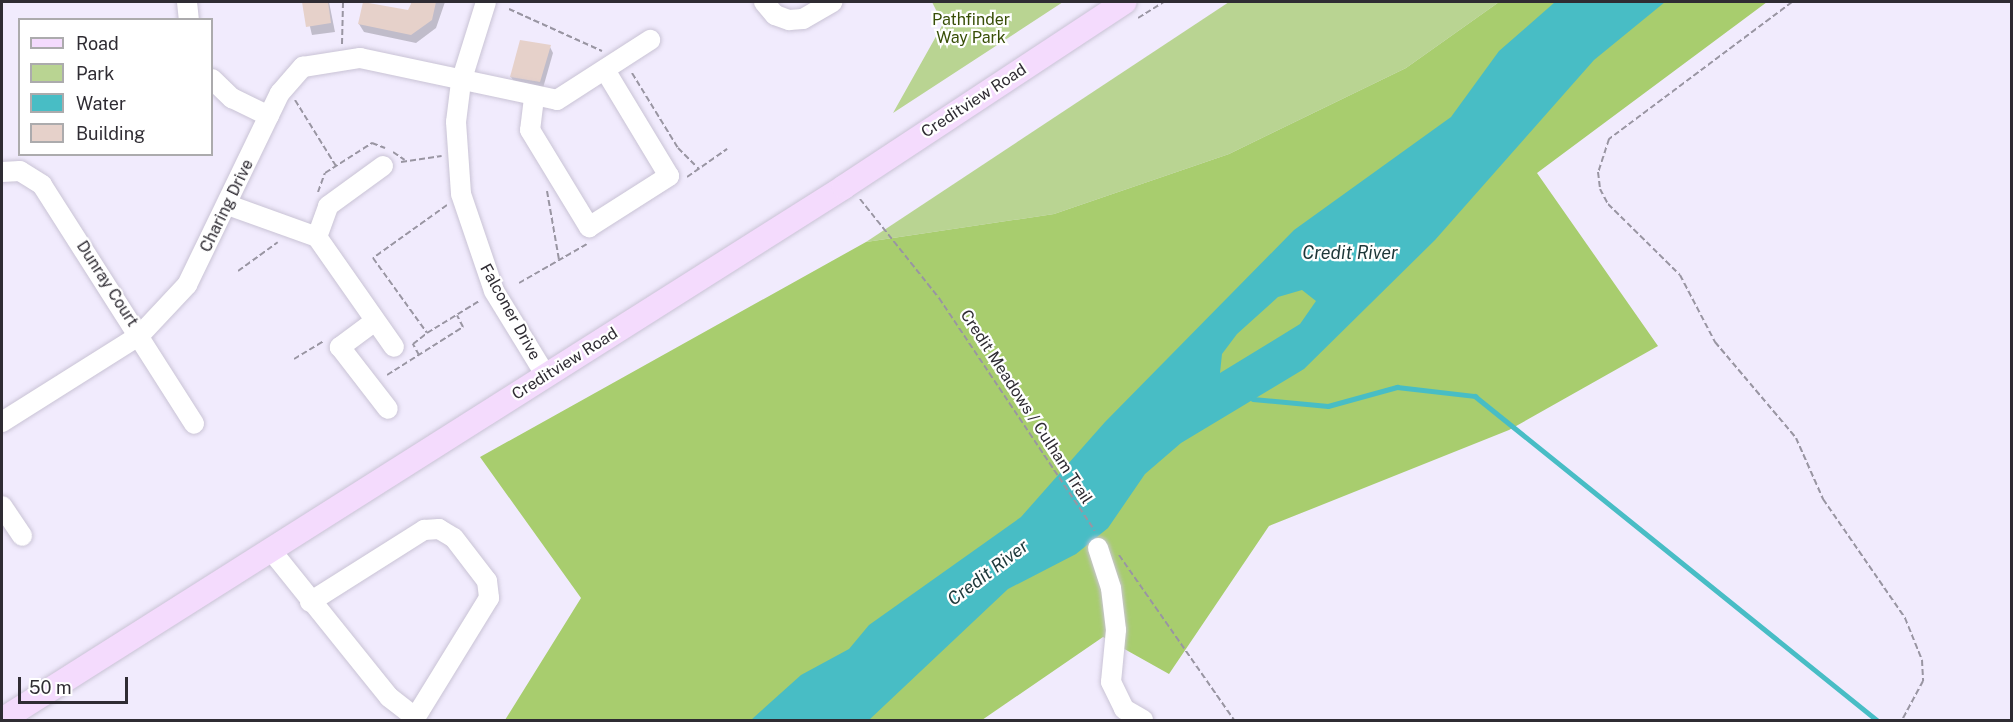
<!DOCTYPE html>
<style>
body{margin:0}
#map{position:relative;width:2013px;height:722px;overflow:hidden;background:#f1ebfd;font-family:"Public Sans",sans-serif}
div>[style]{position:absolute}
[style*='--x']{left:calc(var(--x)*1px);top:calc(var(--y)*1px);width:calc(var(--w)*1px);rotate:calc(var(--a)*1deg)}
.green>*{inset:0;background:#b9d492}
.forest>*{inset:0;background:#a8cd6e}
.water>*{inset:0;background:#48bdc5}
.shadow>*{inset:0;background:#0003}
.stream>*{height:4.5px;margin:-2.25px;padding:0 2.25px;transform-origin:2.25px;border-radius:2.25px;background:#48bdc5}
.building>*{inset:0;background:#e6d1ca}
.path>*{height:2px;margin-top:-1px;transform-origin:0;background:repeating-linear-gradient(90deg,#9995a2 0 6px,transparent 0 9px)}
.roads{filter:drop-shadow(0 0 2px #c9c3d5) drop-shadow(0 0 2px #c9c3d5)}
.minor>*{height:20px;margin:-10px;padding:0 10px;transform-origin:10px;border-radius:10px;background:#fff}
.major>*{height:24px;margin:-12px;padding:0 12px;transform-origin:12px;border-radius:12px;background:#f4dbfd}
span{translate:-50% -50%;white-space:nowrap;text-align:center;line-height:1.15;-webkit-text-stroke:4.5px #fff;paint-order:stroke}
.park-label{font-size:16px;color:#384e07}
.street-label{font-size:16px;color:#2f2c33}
.water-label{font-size:18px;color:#1d3739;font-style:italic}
.frame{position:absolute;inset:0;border:3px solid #2f2c33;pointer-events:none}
.legend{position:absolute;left:18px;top:18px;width:195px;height:138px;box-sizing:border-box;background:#fff;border:2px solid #acabad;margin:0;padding:8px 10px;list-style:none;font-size:18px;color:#2f2c33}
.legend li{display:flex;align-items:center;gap:12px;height:30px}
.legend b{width:30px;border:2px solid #acabad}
.scale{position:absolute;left:18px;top:677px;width:110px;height:27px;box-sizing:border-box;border:3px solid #2f2c33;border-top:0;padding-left:8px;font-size:18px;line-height:21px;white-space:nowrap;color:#2f2c33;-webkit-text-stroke:4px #fff;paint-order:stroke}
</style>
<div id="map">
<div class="green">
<i style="clip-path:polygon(932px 2px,1063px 2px,893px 113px,943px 24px)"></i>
<i style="clip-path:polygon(1229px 2px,1499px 2px,1406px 68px,1229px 154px,1054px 214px,866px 242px)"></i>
</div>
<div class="forest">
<i style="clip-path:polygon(1499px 2px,1767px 2px,1537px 173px,1658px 346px,1509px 430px,1269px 526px,1169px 674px,1103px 637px,982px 720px,505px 720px,581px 598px,480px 457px,866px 242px,1054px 214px,1229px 154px,1406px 68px)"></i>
</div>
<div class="water">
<i style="clip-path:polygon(evenodd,1555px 2px,1665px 2px,1594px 60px,1435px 240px,1304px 369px,1181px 443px,1145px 474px,1108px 528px,1076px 554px,1008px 589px,869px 720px,751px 720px,801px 675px,849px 649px,869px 625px,1021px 517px,1105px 422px,1294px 230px,1451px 117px,1499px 51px,1555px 2px,1302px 290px,1316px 301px,1300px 324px,1220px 373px,1222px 354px,1237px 334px,1278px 297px,1302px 290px)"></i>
</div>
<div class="shadow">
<i style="clip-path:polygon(304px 2px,329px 2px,335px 32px,312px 35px)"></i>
<i style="clip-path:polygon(412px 2px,445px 2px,436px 28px,416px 43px,364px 32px,359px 24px,409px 11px)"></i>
<i style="clip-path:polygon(550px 47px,553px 53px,543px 88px,515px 83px,511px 77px)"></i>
</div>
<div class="stream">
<i style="--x:1253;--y:399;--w:75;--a:5.3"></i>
<i style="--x:1328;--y:406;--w:72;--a:-15.4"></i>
<i style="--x:1397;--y:387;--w:79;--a:6.6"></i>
<i style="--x:1475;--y:396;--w:516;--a:38.87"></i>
</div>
<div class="building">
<i style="clip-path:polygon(302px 2px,328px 2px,331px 23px,306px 27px)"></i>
<i style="clip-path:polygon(363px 2px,408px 10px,412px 2px,436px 2px,432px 20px,411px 35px,358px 24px)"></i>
<i style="clip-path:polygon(520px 40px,551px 45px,540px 82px,510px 77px)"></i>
</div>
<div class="path">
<i style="--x:1792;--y:2;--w:229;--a:143.2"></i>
<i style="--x:1609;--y:139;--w:35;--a:108"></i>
<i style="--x:1598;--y:172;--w:17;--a:83"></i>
<i style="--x:1600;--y:189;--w:17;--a:62"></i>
<i style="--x:1608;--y:204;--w:101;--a:44.6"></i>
<i style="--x:1680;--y:275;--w:76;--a:62.4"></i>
<i style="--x:1715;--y:342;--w:126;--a:49.8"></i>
<i style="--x:1796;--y:438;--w:67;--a:66.1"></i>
<i style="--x:1823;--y:499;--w:145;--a:55.4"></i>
<i style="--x:1905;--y:618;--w:45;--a:68"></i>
<i style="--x:1922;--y:660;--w:21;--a:87"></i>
<i style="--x:1923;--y:681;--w:44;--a:118.3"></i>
<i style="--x:509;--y:9;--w:102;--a:24.3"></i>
<i style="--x:1138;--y:18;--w:31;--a:-32"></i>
<i style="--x:342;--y:44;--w:42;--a:-88.6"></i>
<i style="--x:632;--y:73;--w:88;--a:58.5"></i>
<i style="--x:678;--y:148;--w:30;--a:45"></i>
<i style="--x:295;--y:100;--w:78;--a:58.2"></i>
<i style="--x:393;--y:152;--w:14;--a:34"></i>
<i style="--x:401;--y:162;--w:41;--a:-8.3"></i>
<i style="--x:687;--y:177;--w:49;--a:-35"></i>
<i style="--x:547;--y:191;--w:70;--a:80.1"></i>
<i style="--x:318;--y:192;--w:20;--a:-70"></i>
<i style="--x:325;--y:173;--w:56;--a:-32.6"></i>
<i style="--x:372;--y:143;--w:14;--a:21"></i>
<i style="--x:860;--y:199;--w:127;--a:51.4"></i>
<i style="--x:939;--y:298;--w:280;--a:56.2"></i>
<i style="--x:447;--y:205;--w:91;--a:144.4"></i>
<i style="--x:373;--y:258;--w:92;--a:54.2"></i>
<i style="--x:427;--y:333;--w:61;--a:-31.6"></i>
<i style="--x:238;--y:271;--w:49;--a:-35.9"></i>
<i style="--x:519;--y:283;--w:78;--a:-29.8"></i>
<i style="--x:419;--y:355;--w:13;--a:-119"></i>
<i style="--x:413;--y:344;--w:18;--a:-38"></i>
<i style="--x:294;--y:359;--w:35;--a:-31"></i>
<i style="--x:387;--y:375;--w:90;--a:-32.3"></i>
<i style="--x:463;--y:327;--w:13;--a:-117"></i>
<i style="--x:1119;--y:555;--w:201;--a:55.1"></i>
</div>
<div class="roads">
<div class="minor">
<i style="--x:187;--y:2;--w:18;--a:84"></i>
<i style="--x:486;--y:2;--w:84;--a:107.4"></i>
<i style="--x:461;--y:82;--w:40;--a:97.1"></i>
<i style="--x:456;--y:122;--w:72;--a:86"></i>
<i style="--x:461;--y:194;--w:102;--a:71.2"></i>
<i style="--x:494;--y:291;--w:100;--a:58.5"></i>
<i style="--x:764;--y:2;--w:17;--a:50"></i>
<i style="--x:775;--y:15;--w:15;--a:20"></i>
<i style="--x:789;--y:20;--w:14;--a:-4"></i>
<i style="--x:803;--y:19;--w:34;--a:-30"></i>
<i style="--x:212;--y:79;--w:28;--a:44"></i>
<i style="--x:232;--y:98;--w:41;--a:25.9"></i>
<i style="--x:534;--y:98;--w:32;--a:97"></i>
<i style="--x:530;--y:130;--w:114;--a:58.7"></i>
<i style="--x:589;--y:227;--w:95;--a:-32.5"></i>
<i style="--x:669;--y:176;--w:124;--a:-121.1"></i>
<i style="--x:2;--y:172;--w:18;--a:-3"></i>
<i style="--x:20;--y:171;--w:26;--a:32"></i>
<i style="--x:42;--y:185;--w:283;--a:57.5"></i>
<i style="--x:228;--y:205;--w:95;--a:19.8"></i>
<i style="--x:317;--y:237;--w:134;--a:55"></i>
<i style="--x:317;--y:237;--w:33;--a:-70"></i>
<i style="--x:328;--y:206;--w:68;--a:-36"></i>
<i style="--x:375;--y:321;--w:44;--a:143.4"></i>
<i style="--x:340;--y:347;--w:78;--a:52.3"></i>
<i style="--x:2;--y:422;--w:163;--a:-32.2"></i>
<i style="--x:140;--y:335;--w:69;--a:-46.8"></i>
<i style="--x:187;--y:285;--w:213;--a:-64.2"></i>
<i style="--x:280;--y:93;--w:35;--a:-49"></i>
<i style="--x:303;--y:67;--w:58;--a:-9"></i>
<i style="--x:360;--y:58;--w:201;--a:12"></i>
<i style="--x:557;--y:100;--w:111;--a:-32.8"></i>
<i style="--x:2;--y:506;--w:36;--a:56"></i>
<i style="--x:1098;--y:548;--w:42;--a:72"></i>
<i style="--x:1111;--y:588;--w:42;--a:83.2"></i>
<i style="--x:1116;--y:630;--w:52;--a:95.5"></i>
<i style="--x:1111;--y:682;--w:30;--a:64"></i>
<i style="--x:1124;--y:709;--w:22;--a:30"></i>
<i style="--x:270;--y:549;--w:190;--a:51.2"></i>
<i style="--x:389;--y:697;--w:34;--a:38"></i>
<i style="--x:310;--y:602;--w:135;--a:-32.3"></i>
<i style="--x:424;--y:530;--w:15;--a:-4"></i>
<i style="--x:439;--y:529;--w:17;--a:31"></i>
<i style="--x:454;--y:538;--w:54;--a:52.5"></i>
<i style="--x:487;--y:581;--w:17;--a:83"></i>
<i style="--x:489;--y:598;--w:143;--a:121.6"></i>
</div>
<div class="major">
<i style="--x:2;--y:720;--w:997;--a:-32.33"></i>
<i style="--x:844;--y:187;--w:336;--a:-33.4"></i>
</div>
</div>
<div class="park-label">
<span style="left:971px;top:29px">Pathfinder<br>Way Park</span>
</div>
<div class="street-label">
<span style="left:974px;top:101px;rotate:-33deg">Creditview Road</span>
<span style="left:227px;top:206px;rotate:-64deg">Charing Drive</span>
<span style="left:107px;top:284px;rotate:57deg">Dunray Court</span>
<span style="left:510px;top:312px;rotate:61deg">Falconer Drive</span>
<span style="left:565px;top:364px;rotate:-32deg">Creditview Road</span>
<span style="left:1026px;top:407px;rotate:57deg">Credit Meadows / Culham Trail</span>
</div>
<div class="water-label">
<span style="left:1350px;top:253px">Credit River</span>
<span style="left:988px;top:573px;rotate:-37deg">Credit River</span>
</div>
<div class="frame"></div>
<ul class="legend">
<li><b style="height:8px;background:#f4dbfd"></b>Road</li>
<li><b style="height:16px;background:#b9d492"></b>Park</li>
<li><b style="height:16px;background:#48bdc5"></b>Water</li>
<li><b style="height:16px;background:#e6d1ca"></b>Building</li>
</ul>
<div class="scale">50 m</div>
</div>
